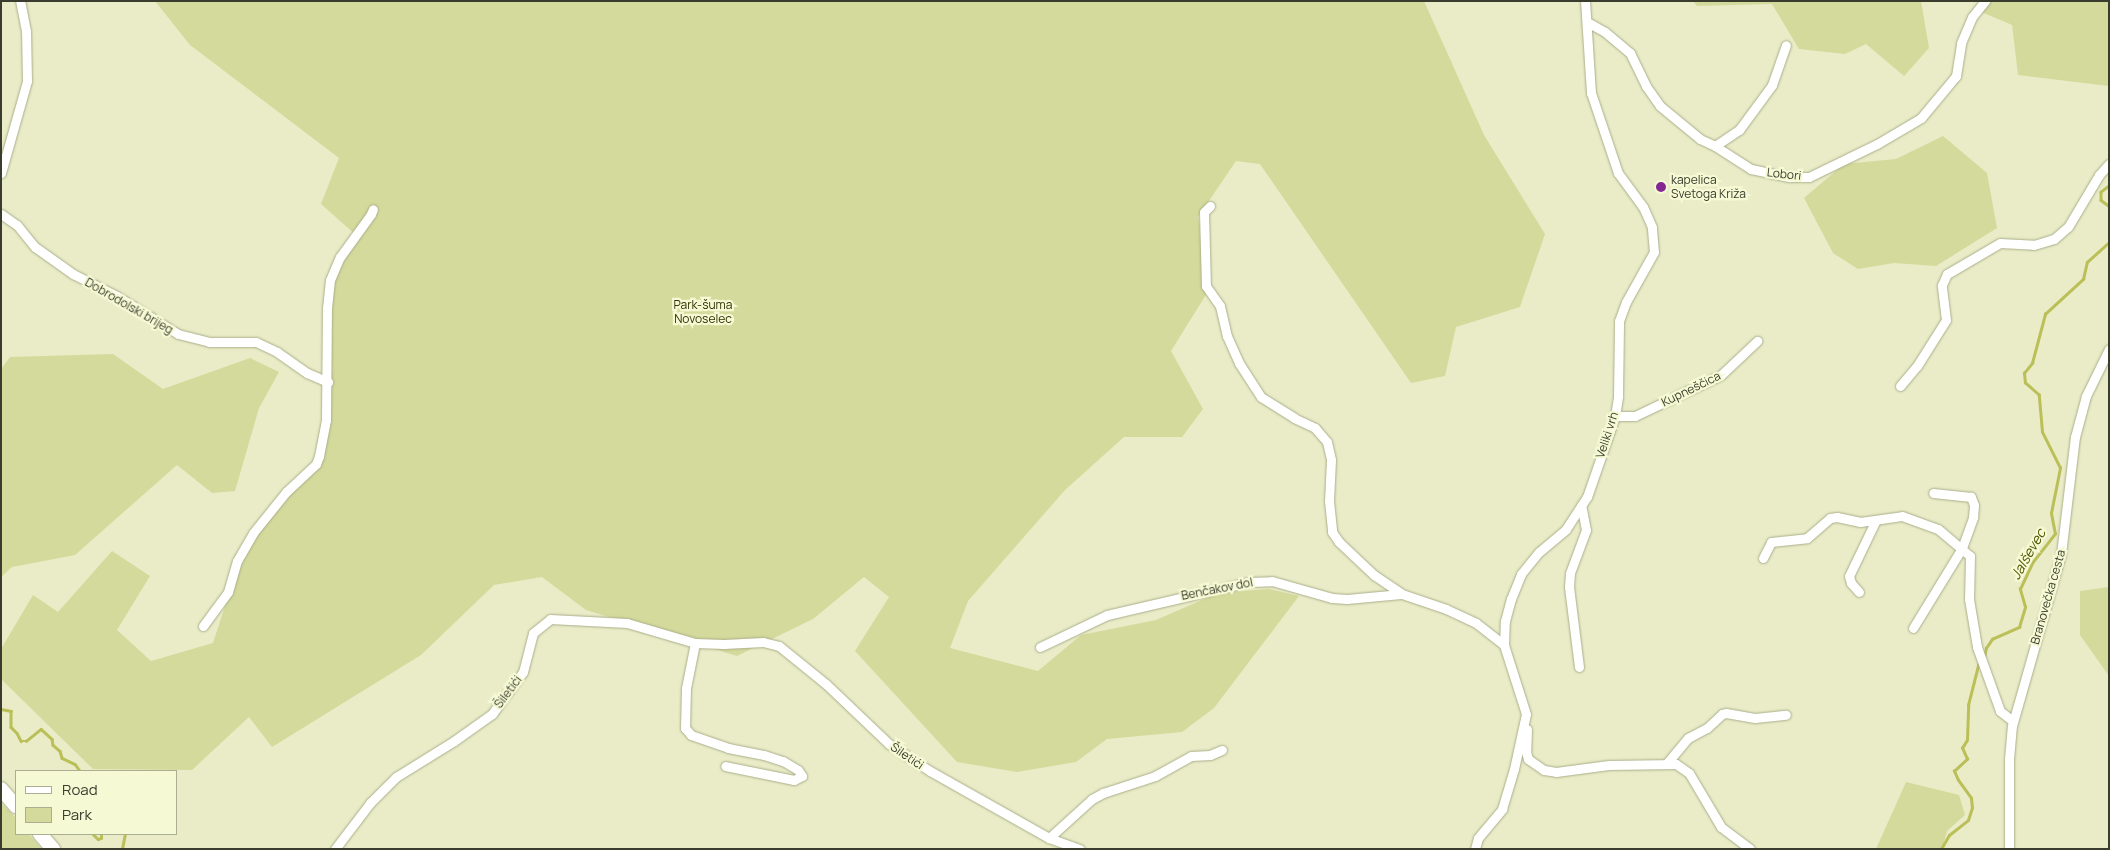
<!DOCTYPE html>
<meta charset="utf-8">
<style>
body{margin:0}
#map{position:relative;width:2110px;height:850px;overflow:hidden;background:#e9ecc7;font-family:Manrope,sans-serif}
div>[style]{position:absolute}
[style*='--x']{left:calc(var(--x)*1px);top:calc(var(--y)*1px);width:calc(var(--w)*1px);rotate:calc(var(--a)*1deg)}
.green>*{inset:0;background:#d4da9b}
.stream>*{height:2.5px;margin:-1.25px;padding:0 1.25px;transform-origin:1.25px;border-radius:1.25px;background:#babf58}
.roads{filter:drop-shadow(0 0 1px #abae8a) drop-shadow(0 0 1px #abae8a)}
.street>*{height:9px;margin:-4.5px;padding:0 4.5px;transform-origin:4.5px;border-radius:4.5px;background:#fff}
.secondary>*{height:14px;margin:-7px;padding:0 7px;transform-origin:7px;border-radius:7px;background:#fff}
.dots>*{width:14px;height:14px;translate:-50% -50%;box-sizing:border-box;border:2px solid #f6fad4;border-radius:50%}
span{translate:-50% -50%;white-space:nowrap;text-align:center;line-height:1.15;-webkit-text-stroke:4.5px #f6fad4;paint-order:stroke}
.street-label{font-size:12px;color:#3a3c2d}
.poi-label{font-size:12px;color:#3a3c2d}
.left{translate:0 -50%;text-align:left}
.park-label{font-size:12px;color:#313305}
.water-label{font-size:14px;color:#505300;font-style:italic}
.frame{position:absolute;inset:0;border:2px solid #3a3c2d;pointer-events:none}
.legend{position:absolute;left:15px;top:770px;width:162px;height:65px;box-sizing:border-box;background:#f6fad4;border:1px solid #abae91;margin:0;padding:6px 9px;list-style:none;font-size:15px;color:#3a3c2d}
.legend li{display:flex;align-items:center;gap:10px;height:25px}
.legend b{width:25px;border:1px solid #abae91}
</style>
<div id="map">
<div class="green">
<i style="clip-path:polygon(155px 1px,1424px 1px,1484px 135px,1545px 234px,1520px 307px,1456px 327px,1445px 376px,1411px 383px,1260px 164px,1236px 161px,1198px 217px,1206px 266px,1207px 293px,1171px 351px,1203px 409px,1182px 437px,1124px 437px,1065px 490px,968px 601px,950px 648px,1038px 671px,1081px 635px,1156px 620px,1218px 593px,1269px 589px,1299px 596px,1214px 708px,1182px 732px,1107px 739px,1076px 762px,1017px 772px,957px 762px,855px 651px,889px 597px,864px 577px,813px 619px,737px 656px,586px 610px,542px 577px,494px 585px,421px 655px,272px 747px,249px 717px,192px 770px,93px 769px,1px 679px,1px 649px,33px 595px,58px 612px,112px 551px,150px 576px,117px 630px,151px 661px,213px 643px,239px 563px,279px 502px,314px 471px,327px 442px,329px 322px,332px 273px,357px 236px,321px 204px,339px 158px,190px 45px)"></i>
<i style="clip-path:polygon(1693px 1px,1921px 1px,1929px 48px,1904px 76px,1866px 44px,1845px 54px,1799px 49px,1772px 4px,1697px 6px)"></i>
<i style="clip-path:polygon(1989px 1px,2109px 1px,2109px 86px,2018px 75px,2012px 25px,1979px 11px)"></i>
<i style="clip-path:polygon(1943px 136px,1987px 173px,1997px 228px,1936px 266px,1894px 263px,1858px 269px,1833px 253px,1804px 198px,1844px 164px,1896px 159px)"></i>
<i style="clip-path:polygon(113px 354px,163px 389px,250px 358px,279px 372px,259px 408px,235px 491px,212px 493px,177px 465px,75px 555px,12px 567px,1px 577px,1px 369px,10px 357px)"></i>
<i style="clip-path:polygon(2109px 587px,2109px 676px,2080px 635px,2080px 591px)"></i>
<i style="clip-path:polygon(1906px 782px,1959px 795px,1965px 815px,1947px 831px,1942px 849px,1876px 849px)"></i>
<i style="clip-path:polygon(1px 803px,16px 818px,16px 834px,29px 834px,41px 849px,1px 849px)"></i>
</div>
<div class="stream">
<i style="--x:2109;--y:186;--w:10;--a:143"></i>
<i style="--x:2101;--y:192;--w:8;--a:90"></i>
<i style="--x:2101;--y:200;--w:10;--a:37"></i>
<i style="--x:1984;--y:658;--w:10;--a:-79"></i>
<i style="--x:1986;--y:648;--w:11;--a:-56"></i>
<i style="--x:1992;--y:639;--w:30;--a:-24"></i>
<i style="--x:2019;--y:627;--w:21;--a:-73"></i>
<i style="--x:2025;--y:607;--w:19;--a:-106"></i>
<i style="--x:2020;--y:589;--w:29;--a:-65"></i>
<i style="--x:2032;--y:563;--w:37;--a:-52"></i>
<i style="--x:2055;--y:534;--w:21;--a:-101"></i>
<i style="--x:2051;--y:513;--w:46;--a:-78.7"></i>
<i style="--x:2060;--y:468;--w:40;--a:-116.6"></i>
<i style="--x:2042;--y:432;--w:37;--a:-95"></i>
<i style="--x:2039;--y:395;--w:18;--a:-139"></i>
<i style="--x:2025;--y:383;--w:10;--a:-96"></i>
<i style="--x:2024;--y:373;--w:13;--a:-51"></i>
<i style="--x:2032;--y:363;--w:51;--a:-75.1"></i>
<i style="--x:2045;--y:314;--w:52;--a:-42.6"></i>
<i style="--x:2083;--y:279;--w:17;--a:-77"></i>
<i style="--x:2087;--y:262;--w:30;--a:-42"></i>
<i style="--x:1;--y:709;--w:10;--a:11"></i>
<i style="--x:11;--y:711;--w:16;--a:90"></i>
<i style="--x:11;--y:727;--w:8;--a:45"></i>
<i style="--x:17;--y:733;--w:9;--a:63"></i>
<i style="--x:21;--y:741;--w:5;--a:0"></i>
<i style="--x:26;--y:741;--w:19;--a:-39"></i>
<i style="--x:41;--y:729;--w:15;--a:42"></i>
<i style="--x:52;--y:739;--w:6;--a:81"></i>
<i style="--x:53;--y:745;--w:9;--a:41"></i>
<i style="--x:60;--y:751;--w:7;--a:74"></i>
<i style="--x:62;--y:758;--w:14;--a:25"></i>
<i style="--x:75;--y:764;--w:9;--a:54"></i>
<i style="--x:93;--y:834;--w:7;--a:45"></i>
<i style="--x:98;--y:839;--w:3;--a:-18"></i>
<i style="--x:101;--y:838;--w:4;--a:-90"></i>
<i style="--x:122;--y:849;--w:15;--a:-79"></i>
<i style="--x:1941;--y:849;--w:16;--a:-60"></i>
<i style="--x:1949;--y:835;--w:24;--a:-38"></i>
<i style="--x:1968;--y:820;--w:13;--a:-72"></i>
<i style="--x:1972;--y:808;--w:10;--a:-96"></i>
<i style="--x:1971;--y:798;--w:22;--a:-126"></i>
<i style="--x:1958;--y:780;--w:10;--a:-114"></i>
<i style="--x:1954;--y:771;--w:18;--a:-43"></i>
<i style="--x:1967;--y:759;--w:12;--a:-114"></i>
<i style="--x:1962;--y:748;--w:9;--a:-58"></i>
<i style="--x:1967;--y:740;--w:35;--a:-88"></i>
<i style="--x:1968;--y:705;--w:44;--a:-75.7"></i>
</div>
<div class="roads">
<div class="street">
<i style="--x:1587;--y:22;--w:21;--a:29"></i>
<i style="--x:1605;--y:32;--w:33;--a:40"></i>
<i style="--x:1630;--y:53;--w:37;--a:64"></i>
<i style="--x:1646;--y:86;--w:24;--a:55"></i>
<i style="--x:1660;--y:106;--w:52;--a:39.5"></i>
<i style="--x:1700;--y:139;--w:17;--a:25"></i>
<i style="--x:1715;--y:146;--w:43;--a:32.6"></i>
<i style="--x:1751;--y:169;--w:40;--a:12"></i>
<i style="--x:1790;--y:177;--w:19;--a:0"></i>
<i style="--x:1809;--y:177;--w:76;--a:-25.9"></i>
<i style="--x:1877;--y:144;--w:51;--a:-30.6"></i>
<i style="--x:1921;--y:118;--w:55;--a:-50.2"></i>
<i style="--x:1956;--y:76;--w:33;--a:-81"></i>
<i style="--x:1961;--y:43;--w:28;--a:-67"></i>
<i style="--x:1972;--y:17;--w:21;--a:-51"></i>
<i style="--x:1715;--y:146;--w:29;--a:-34"></i>
<i style="--x:1739;--y:130;--w:56;--a:-53.7"></i>
<i style="--x:1772;--y:85;--w:42;--a:-70.7"></i>
<i style="--x:1;--y:173;--w:96;--a:-74.2"></i>
<i style="--x:27;--y:81;--w:50;--a:-91.1"></i>
<i style="--x:26;--y:31;--w:31;--a:-101"></i>
<i style="--x:1210;--y:206;--w:8;--a:135"></i>
<i style="--x:1204;--y:212;--w:74;--a:88.5"></i>
<i style="--x:1206;--y:286;--w:24;--a:55"></i>
<i style="--x:1220;--y:306;--w:31;--a:77"></i>
<i style="--x:1227;--y:336;--w:30;--a:66"></i>
<i style="--x:1239;--y:363;--w:40;--a:57.1"></i>
<i style="--x:1261;--y:397;--w:39;--a:32"></i>
<i style="--x:1294;--y:418;--w:23;--a:25"></i>
<i style="--x:1315;--y:428;--w:18;--a:49"></i>
<i style="--x:1327;--y:442;--w:18;--a:77"></i>
<i style="--x:1331;--y:460;--w:41;--a:92.8"></i>
<i style="--x:1329;--y:501;--w:31;--a:84"></i>
<i style="--x:1332;--y:532;--w:12;--a:55"></i>
<i style="--x:1339;--y:542;--w:48;--a:43.3"></i>
<i style="--x:1374;--y:575;--w:34;--a:34"></i>
<i style="--x:1402;--y:594;--w:46;--a:18.8"></i>
<i style="--x:1446;--y:609;--w:33;--a:25"></i>
<i style="--x:1476;--y:623;--w:36;--a:38"></i>
<i style="--x:1;--y:214;--w:19;--a:35"></i>
<i style="--x:17;--y:225;--w:28;--a:51"></i>
<i style="--x:35;--y:247;--w:47;--a:35.4"></i>
<i style="--x:73;--y:274;--w:49;--a:26.6"></i>
<i style="--x:117;--y:296;--w:72;--a:31.9"></i>
<i style="--x:178;--y:334;--w:32;--a:14"></i>
<i style="--x:209;--y:342;--w:47;--a:0"></i>
<i style="--x:256;--y:342;--w:23;--a:25"></i>
<i style="--x:277;--y:352;--w:37;--a:35"></i>
<i style="--x:307;--y:373;--w:23;--a:23"></i>
<i style="--x:1900;--y:386;--w:26;--a:-50"></i>
<i style="--x:1917;--y:366;--w:54;--a:-57.8"></i>
<i style="--x:1946;--y:320;--w:35;--a:-97"></i>
<i style="--x:1942;--y:285;--w:12;--a:-66"></i>
<i style="--x:1947;--y:274;--w:61;--a:-30.3"></i>
<i style="--x:2000;--y:243;--w:34;--a:3"></i>
<i style="--x:2034;--y:245;--w:21;--a:-17"></i>
<i style="--x:2054;--y:239;--w:18;--a:-41"></i>
<i style="--x:2068;--y:227;--w:61;--a:-59.2"></i>
<i style="--x:2099;--y:175;--w:15;--a:-48"></i>
<i style="--x:1615;--y:416;--w:20;--a:0"></i>
<i style="--x:1635;--y:416;--w:95;--a:-25.5"></i>
<i style="--x:1721;--y:375;--w:50;--a:-43.4"></i>
<i style="--x:1763;--y:558;--w:18;--a:-63"></i>
<i style="--x:1771;--y:542;--w:36;--a:-6"></i>
<i style="--x:1807;--y:538;--w:30;--a:-41"></i>
<i style="--x:1830;--y:518;--w:7;--a:-8"></i>
<i style="--x:1837;--y:517;--w:24;--a:12"></i>
<i style="--x:1860;--y:522;--w:42;--a:-8.1"></i>
<i style="--x:1902;--y:516;--w:38;--a:20"></i>
<i style="--x:1938;--y:529;--w:42;--a:40.2"></i>
<i style="--x:1970;--y:556;--w:43;--a:91.3"></i>
<i style="--x:1969;--y:599;--w:49;--a:80.5"></i>
<i style="--x:1977;--y:647;--w:68;--a:70.2"></i>
<i style="--x:2000;--y:711;--w:16;--a:38"></i>
<i style="--x:1859;--y:592;--w:12;--a:-132"></i>
<i style="--x:1851;--y:583;--w:7;--a:-106"></i>
<i style="--x:1849;--y:576;--w:62;--a:-64.3"></i>
<i style="--x:203;--y:626;--w:42;--a:-53.7"></i>
<i style="--x:228;--y:592;--w:32;--a:-74"></i>
<i style="--x:237;--y:561;--w:32;--a:-60"></i>
<i style="--x:253;--y:533;--w:53;--a:-51.2"></i>
<i style="--x:286;--y:492;--w:41;--a:-43"></i>
<i style="--x:316;--y:464;--w:9;--a:-69"></i>
<i style="--x:319;--y:456;--w:37;--a:-79"></i>
<i style="--x:326;--y:420;--w:112;--a:-89.5"></i>
<i style="--x:327;--y:308;--w:28;--a:-84"></i>
<i style="--x:330;--y:280;--w:25;--a:-67"></i>
<i style="--x:340;--y:257;--w:53;--a:-54.2"></i>
<i style="--x:371;--y:214;--w:5;--a:-68"></i>
<i style="--x:1913;--y:628;--w:94;--a:-58.5"></i>
<i style="--x:1962;--y:548;--w:33;--a:-70"></i>
<i style="--x:1973;--y:517;--w:12;--a:-85"></i>
<i style="--x:1974;--y:505;--w:9;--a:-111"></i>
<i style="--x:1971;--y:497;--w:38;--a:-174"></i>
<i style="--x:695;--y:643;--w:46;--a:101.3"></i>
<i style="--x:686;--y:688;--w:40;--a:91.4"></i>
<i style="--x:685;--y:728;--w:9;--a:49"></i>
<i style="--x:691;--y:735;--w:39;--a:19"></i>
<i style="--x:728;--y:748;--w:37;--a:11"></i>
<i style="--x:764;--y:755;--w:20;--a:18"></i>
<i style="--x:783;--y:761;--w:17;--a:31"></i>
<i style="--x:798;--y:770;--w:7;--a:56"></i>
<i style="--x:802;--y:776;--w:9;--a:153"></i>
<i style="--x:794;--y:780;--w:70;--a:-168.5"></i>
<i style="--x:1040;--y:647;--w:74;--a:-25.5"></i>
<i style="--x:1107;--y:615;--w:146;--a:-13.1"></i>
<i style="--x:1249;--y:582;--w:23;--a:-2"></i>
<i style="--x:1272;--y:581;--w:62;--a:15.8"></i>
<i style="--x:1332;--y:598;--w:15;--a:4"></i>
<i style="--x:1347;--y:599;--w:54;--a:-5.3"></i>
<i style="--x:1579;--y:667;--w:81;--a:-97.1"></i>
<i style="--x:1569;--y:587;--w:14;--a:-86"></i>
<i style="--x:1570;--y:573;--w:46;--a:-69.6"></i>
<i style="--x:1586;--y:530;--w:25;--a:-101"></i>
<i style="--x:1527;--y:729;--w:23;--a:92"></i>
<i style="--x:1526;--y:752;--w:7;--a:74"></i>
<i style="--x:1528;--y:759;--w:19;--a:35"></i>
<i style="--x:1544;--y:770;--w:12;--a:9"></i>
<i style="--x:1556;--y:772;--w:53;--a:-7.5"></i>
<i style="--x:1609;--y:765;--w:67;--a:-0.9"></i>
<i style="--x:1676;--y:764;--w:16;--a:35"></i>
<i style="--x:1689;--y:773;--w:63;--a:59.3"></i>
<i style="--x:1721;--y:827;--w:36;--a:37"></i>
<i style="--x:1667;--y:763;--w:33;--a:-50"></i>
<i style="--x:1688;--y:738;--w:21;--a:-28"></i>
<i style="--x:1707;--y:728;--w:21;--a:-43"></i>
<i style="--x:1722;--y:714;--w:4;--a:-14"></i>
<i style="--x:1726;--y:713;--w:29;--a:10"></i>
<i style="--x:1755;--y:718;--w:31;--a:-6"></i>
<i style="--x:1049;--y:838;--w:58;--a:-42.2"></i>
<i style="--x:1092;--y:799;--w:13;--a:-29"></i>
<i style="--x:1103;--y:793;--w:55;--a:-18.1"></i>
<i style="--x:1155;--y:776;--w:41;--a:-29.1"></i>
<i style="--x:1191;--y:756;--w:19;--a:-3"></i>
<i style="--x:1210;--y:755;--w:13;--a:-23"></i>
<i style="--x:335;--y:849;--w:58;--a:-52.7"></i>
<i style="--x:370;--y:803;--w:37;--a:-45"></i>
<i style="--x:396;--y:777;--w:68;--a:-31.8"></i>
<i style="--x:454;--y:741;--w:47;--a:-35.4"></i>
<i style="--x:492;--y:714;--w:52;--a:-53.6"></i>
<i style="--x:523;--y:672;--w:40;--a:-75.6"></i>
<i style="--x:533;--y:633;--w:22;--a:-39"></i>
<i style="--x:550;--y:619;--w:77;--a:3"></i>
<i style="--x:627;--y:623;--w:71;--a:16.4"></i>
<i style="--x:695;--y:643;--w:29;--a:2"></i>
<i style="--x:724;--y:644;--w:39;--a:-3"></i>
<i style="--x:763;--y:642;--w:16;--a:14"></i>
<i style="--x:779;--y:646;--w:60;--a:39"></i>
<i style="--x:826;--y:684;--w:87;--a:43.6"></i>
<i style="--x:889;--y:744;--w:49;--a:33.4"></i>
<i style="--x:930;--y:771;--w:137;--a:29.4"></i>
<i style="--x:1049;--y:838;--w:33;--a:20"></i>
<i style="--x:1475;--y:849;--w:11;--a:-75"></i>
<i style="--x:1478;--y:838;--w:38;--a:-50"></i>
<i style="--x:1502;--y:809;--w:42;--a:-73.3"></i>
<i style="--x:1514;--y:769;--w:56;--a:-77.7"></i>
<i style="--x:1526;--y:714;--w:72;--a:-107.7"></i>
<i style="--x:1504;--y:645;--w:24;--a:-88"></i>
<i style="--x:1505;--y:621;--w:23;--a:-75"></i>
<i style="--x:1511;--y:599;--w:27;--a:-68"></i>
<i style="--x:1521;--y:574;--w:28;--a:-51"></i>
<i style="--x:1539;--y:552;--w:35;--a:-40"></i>
<i style="--x:1566;--y:529;--w:38;--a:-57"></i>
<i style="--x:1587;--y:497;--w:86;--a:-70.9"></i>
<i style="--x:1615;--y:416;--w:20;--a:-81"></i>
<i style="--x:1618;--y:396;--w:75;--a:-89.2"></i>
<i style="--x:1619;--y:321;--w:20;--a:-70"></i>
<i style="--x:1626;--y:302;--w:57;--a:-60.8"></i>
<i style="--x:1654;--y:252;--w:25;--a:-95"></i>
<i style="--x:1652;--y:227;--w:22;--a:-114"></i>
<i style="--x:1643;--y:207;--w:42;--a:-126.3"></i>
<i style="--x:1618;--y:173;--w:84;--a:-108.6"></i>
<i style="--x:1591;--y:93;--w:92;--a:-93.7"></i>
<i style="--x:2009;--y:849;--w:90;--a:-90"></i>
<i style="--x:2009;--y:759;--w:33;--a:-85"></i>
<i style="--x:2012;--y:726;--w:179;--a:-74.1"></i>
<i style="--x:2061;--y:554;--w:118;--a:-83.2"></i>
<i style="--x:2075;--y:437;--w:42;--a:-75"></i>
<i style="--x:2086;--y:396;--w:52;--a:-63.9"></i>
</div>
<div class="secondary">
<i style="--x:1;--y:789;--w:23;--a:49"></i>
<i style="--x:40;--y:834;--w:20;--a:49"></i>
</div>
</div>
<div class="dots">
<i style="left:1661px;top:187px;background:#842793"></i>
</div>
<div class="street-label">
<span style="left:1784px;top:174px;rotate:6deg">Lobori</span>
<span style="left:129px;top:306px;rotate:30deg">Dobrodolski brijeg</span>
<span style="left:1691px;top:389px;rotate:-26deg">Kupneščica</span>
<span style="left:1607px;top:435px;rotate:-72deg">Veliki vrh</span>
<span style="left:1217px;top:589px;rotate:-11deg">Benčakov dol</span>
<span style="left:2048px;top:597px;rotate:-74deg">Branovečka cesta</span>
<span style="left:508px;top:692px;rotate:-53deg">Šiletići</span>
<span style="left:907px;top:756px;rotate:34deg">Šiletići</span>
</div>
<div class="poi-label">
<span class="left" style="left:1671px;top:187px">kapelica<br>Svetoga Križa</span>
</div>
<div class="park-label">
<span style="left:703px;top:312px">Park-šuma<br>Novoselec</span>
</div>
<div class="water-label">
<span style="left:2028px;top:554px;rotate:-60deg">Jalševec</span>
</div>
<div class="frame"></div>
<ul class="legend">
<li><b style="height:6px;background:#fff"></b>Road</li>
<li><b style="height:14px;background:#d4da9b"></b>Park</li>
</ul>
</div>
